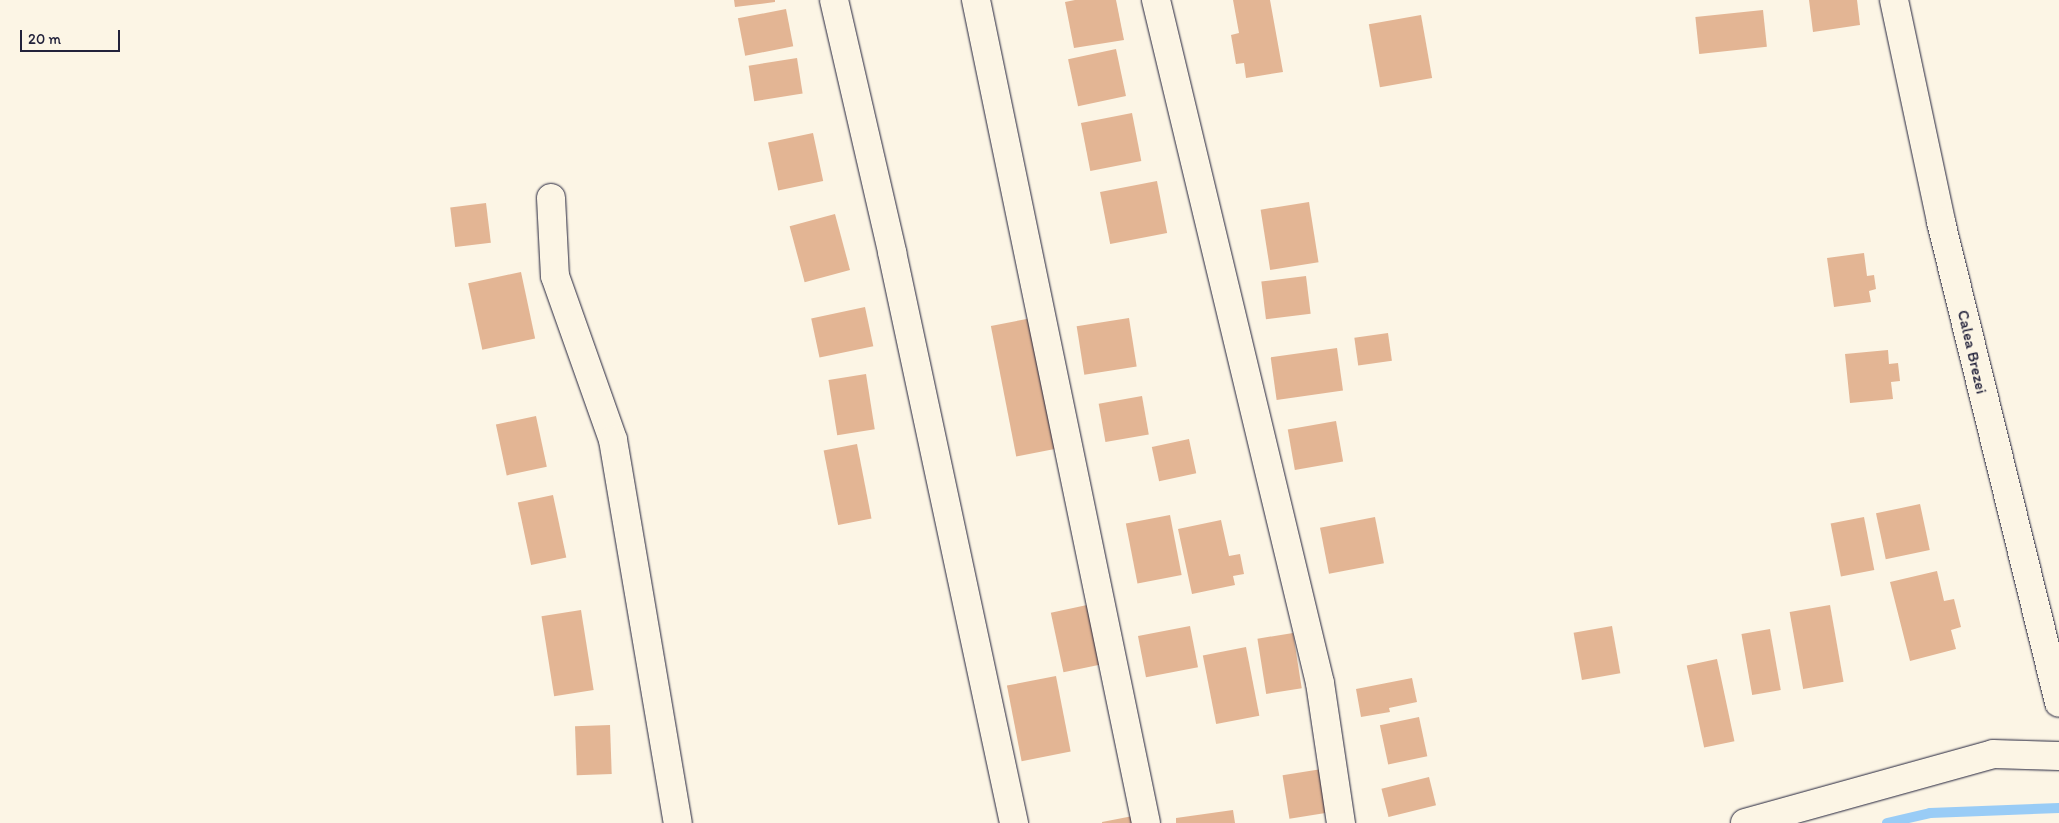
<!DOCTYPE html>
<style>
body{margin:0}
#map{position:relative;width:2059px;height:823px;overflow:hidden;background:#fcf5e5;font-family:Itim,sans-serif}
div>[style]{position:absolute}
[style*='--x']{left:calc(var(--x)*1px);top:calc(var(--y)*1px);width:calc(var(--w)*1px);rotate:calc(var(--a)*1deg)}
.stream>*{height:10px;margin:-5px;padding:0 5px;transform-origin:5px;border-radius:5px;background:#99ccf6}
.building>*{inset:0;background:#e3b594;transform-origin:0 0}
.roads{filter:drop-shadow(0 0 1px #22223b) drop-shadow(0 0 1px #22223b)}
.minor>*{height:28px;margin:-14px;padding:0 14px;transform-origin:14px;border-radius:14px;background:#fcf5e5}
span{translate:-50% -50%;white-space:nowrap;text-align:center;line-height:1.15;-webkit-text-stroke:4px #fcf5e5;paint-order:stroke}
.street-label{font-size:16px;color:#22223b}
.scale{position:absolute;left:20px;top:30px;width:100px;height:22px;box-sizing:border-box;border:2px solid #22223b;border-top:0;padding-left:6px;font-size:15px;line-height:18px;white-space:nowrap;color:#22223b;-webkit-text-stroke:4px #fcf5e5;paint-order:stroke}
</style>
<div id="map">
<div class="stream">
<i style="--x:1887;--y:823;--w:44;--a:-13.1"></i>
<i style="--x:1930;--y:813;--w:129;--a:-2.2"></i>
</div>
<div class="building">
<i style="clip-path:polygon(734px 0,775px 0,775px 2px,735px 7px)"></i>
<i style="clip-path:polygon(1075px 0,1116px 0,1124px 40px,1074px 48px,1065px 2px)"></i>
<i style="clip-path:polygon(1233px 0,1270px 0,1283px 72px,1246px 78px,1244px 63px,1236px 64px,1231px 35px,1239px 33px)"></i>
<i style="clip-path:polygon(1809px 0,1857px 0,1860px 25px,1813px 32px)"></i>
<i style="left:786px;top:9px;width:38px;height:49px;rotate:79deg"></i>
<i style="left:1763px;top:10px;width:37px;height:68px;rotate:84deg"></i>
<i style="left:1421px;top:15px;width:64px;height:53px;rotate:80deg"></i>
<i style="left:1116px;top:49px;width:48px;height:49px;rotate:78deg"></i>
<i style="left:797px;top:58px;width:36px;height:49px;rotate:81deg"></i>
<i style="left:1132px;top:113px;width:49px;height:52px;rotate:79deg"></i>
<i style="left:813px;top:133px;width:49px;height:46px;rotate:78deg"></i>
<i style="left:1157px;top:181px;width:53px;height:58px;rotate:79deg"></i>
<i style="left:1309px;top:202px;width:61px;height:49px;rotate:81deg"></i>
<i style="left:486px;top:203px;width:40px;height:36px;rotate:83deg"></i>
<i style="left:835px;top:214px;width:58px;height:47px;rotate:75deg"></i>
<i style="clip-path:polygon(1864px 253px,1867px 276px,1874px 275px,1876px 289px,1869px 291px,1871px 302px,1834px 307px,1827px 258px)"></i>
<i style="left:521px;top:272px;width:68px;height:54px;rotate:78deg"></i>
<i style="left:1306px;top:276px;width:38px;height:45px;rotate:83deg"></i>
<i style="left:865px;top:307px;width:40px;height:55px;rotate:78deg"></i>
<i style="left:1037px;top:317px;width:133px;height:47px;rotate:79deg"></i>
<i style="left:1129px;top:318px;width:49px;height:53px;rotate:81deg"></i>
<i style="left:1388px;top:333px;width:28px;height:34px;rotate:82deg"></i>
<i style="left:1337px;top:348px;width:43px;height:67px;rotate:82deg"></i>
<i style="clip-path:polygon(1888px 350px,1889px 364px,1898px 363px,1900px 381px,1891px 382px,1893px 399px,1850px 403px,1845px 354px)"></i>
<i style="left:866px;top:374px;width:56px;height:38px;rotate:81deg"></i>
<i style="left:1142px;top:396px;width:39px;height:44px;rotate:80deg"></i>
<i style="left:536px;top:416px;width:52px;height:41px;rotate:78deg"></i>
<i style="left:1336px;top:421px;width:41px;height:49px;rotate:80deg"></i>
<i style="left:1189px;top:439px;width:35px;height:38px;rotate:78deg"></i>
<i style="left:857px;top:444px;width:76px;height:34px;rotate:79deg"></i>
<i style="left:553px;top:495px;width:64px;height:36px;rotate:78deg"></i>
<i style="left:1920px;top:504px;width:47px;height:45px;rotate:78deg"></i>
<i style="left:1170px;top:515px;width:61px;height:45px;rotate:79deg"></i>
<i style="left:1375px;top:517px;width:47px;height:56px;rotate:79deg"></i>
<i style="left:1864px;top:517px;width:54px;height:34px;rotate:79deg"></i>
<i style="clip-path:polygon(1221px 520px,1229px 556px,1240px 554px,1244px 574px,1233px 576px,1235px 585px,1192px 594px,1178px 529px)"></i>
<i style="clip-path:polygon(1937px 571px,1944px 601px,1954px 599px,1961px 627px,1951px 630px,1956px 649px,1910px 661px,1890px 582px)"></i>
<i style="left:1087px;top:605px;width:61px;height:37px;rotate:78deg"></i>
<i style="left:1830px;top:605px;width:78px;height:41px;rotate:80deg"></i>
<i style="left:581px;top:610px;width:81px;height:40px;rotate:81deg"></i>
<i style="left:1190px;top:626px;width:42px;height:53px;rotate:79deg"></i>
<i style="left:1612px;top:626px;width:48px;height:39px;rotate:80deg"></i>
<i style="left:1770px;top:629px;width:62px;height:29px;rotate:80deg"></i>
<i style="left:1293px;top:633px;width:56px;height:36px;rotate:81deg"></i>
<i style="left:1246px;top:647px;width:70px;height:44px;rotate:79deg"></i>
<i style="left:1717px;top:659px;width:84px;height:31px;rotate:78deg"></i>
<i style="left:1056px;top:676px;width:77px;height:50px;rotate:79deg"></i>
<i style="clip-path:polygon(1412px 678px,1417px 702px,1389px 708px,1390px 712px,1361px 717px,1356px 689px)"></i>
<i style="left:1419px;top:717px;width:40px;height:40px;rotate:78deg"></i>
<i style="left:610px;top:725px;width:49px;height:35px;rotate:88deg"></i>
<i style="left:1328px;top:768px;width:44px;height:46px;rotate:81deg"></i>
<i style="left:1429px;top:777px;width:29px;height:49px;rotate:76deg"></i>
<i style="clip-path:polygon(1233px 810px,1235px 823px,1176px 823px,1176px 818px)"></i>
<i style="clip-path:polygon(1138px 815px,1140px 823px,1102px 823px,1102px 822px)"></i>
</div>
<div class="roads">
<div class="minor">
<i style="--x:834;--y:0;--w:259;--a:77"></i>
<i style="--x:892;--y:252;--w:584;--a:77.94"></i>
<i style="--x:976;--y:0;--w:840;--a:78.33"></i>
<i style="--x:1156;--y:0;--w:702;--a:76.5"></i>
<i style="--x:1320;--y:683;--w:142;--a:81.5"></i>
<i style="--x:1894;--y:0;--w:227;--a:78"></i>
<i style="--x:1941;--y:222;--w:495;--a:76.2"></i>
<i style="--x:551;--y:198;--w:78;--a:87.1"></i>
<i style="--x:555;--y:276;--w:174;--a:70.5"></i>
<i style="--x:613;--y:440;--w:388;--a:80.4"></i>
<i style="--x:1745;--y:823;--w:257;--a:-15.5"></i>
<i style="--x:1993;--y:754;--w:66;--a:1.7"></i>
</div>
</div>
<div class="street-label">
<span style="left:1972px;top:352px;rotate:77deg">Calea Brezei</span>
</div>
<div class="scale">20 m</div>
</div>
